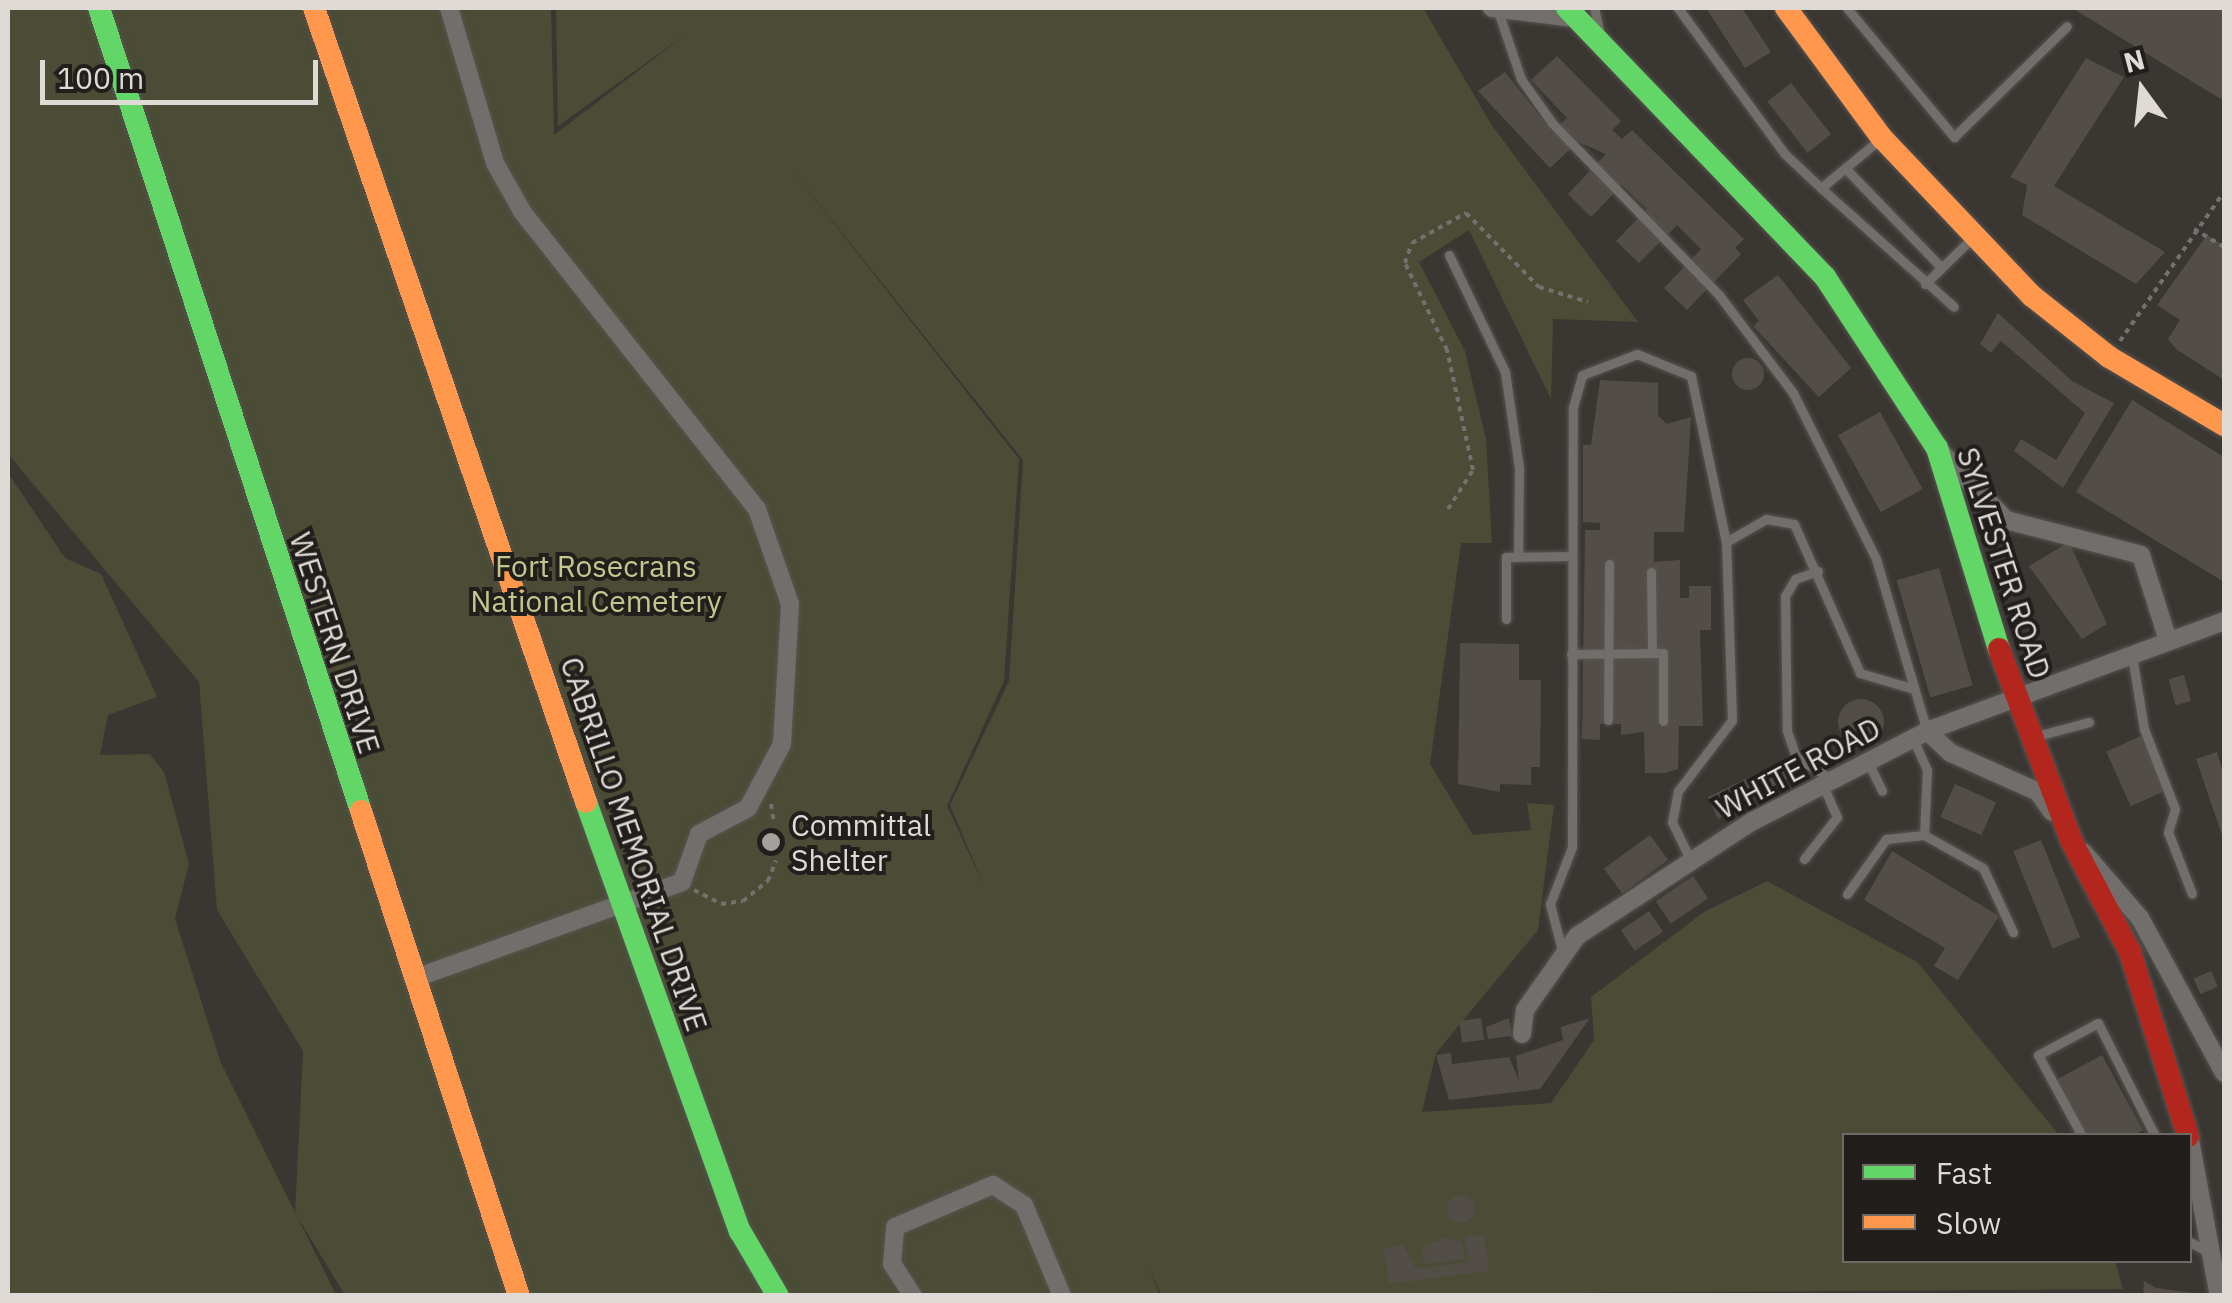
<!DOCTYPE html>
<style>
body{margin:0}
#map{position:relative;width:2232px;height:1303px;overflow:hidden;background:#3a3632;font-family:"IBM Plex Sans",sans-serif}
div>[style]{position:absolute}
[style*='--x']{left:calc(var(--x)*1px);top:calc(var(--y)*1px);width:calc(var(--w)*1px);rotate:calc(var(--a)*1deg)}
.green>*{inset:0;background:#4a4c35}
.building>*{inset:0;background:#534d48;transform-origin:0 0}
.round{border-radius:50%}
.path>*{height:4px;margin-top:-2px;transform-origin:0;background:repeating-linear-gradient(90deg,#73716e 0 5px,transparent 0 10px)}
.roads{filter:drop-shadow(0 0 2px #57534f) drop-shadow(0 0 2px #57534f)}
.lane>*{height:9px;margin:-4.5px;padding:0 4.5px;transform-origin:4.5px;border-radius:4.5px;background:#716e6b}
.street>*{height:18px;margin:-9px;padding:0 9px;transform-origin:9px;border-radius:9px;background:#716e6b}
.fast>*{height:22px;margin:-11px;padding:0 11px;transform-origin:11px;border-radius:11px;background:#63d668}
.slow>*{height:22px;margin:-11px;padding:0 11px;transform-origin:11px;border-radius:11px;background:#ff974d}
.jam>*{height:22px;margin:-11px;padding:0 11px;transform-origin:11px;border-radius:11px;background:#b3261e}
.dots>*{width:28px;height:28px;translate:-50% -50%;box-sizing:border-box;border:5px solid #211e1b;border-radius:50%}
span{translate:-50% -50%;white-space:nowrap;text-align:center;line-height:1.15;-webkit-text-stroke:8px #211e1b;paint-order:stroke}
.street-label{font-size:30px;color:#dfdad6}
.park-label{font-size:30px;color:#c1c78f}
.poi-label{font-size:30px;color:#dfdad6}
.left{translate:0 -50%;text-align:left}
.frame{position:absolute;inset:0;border:10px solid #dfdad6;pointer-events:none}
.legend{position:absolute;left:1842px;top:1133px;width:350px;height:130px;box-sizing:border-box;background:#211e1b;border:2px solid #6d6966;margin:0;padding:12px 18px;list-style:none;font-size:30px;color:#dfdad6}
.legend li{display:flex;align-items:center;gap:20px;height:50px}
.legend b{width:50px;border:2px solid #6d6966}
.north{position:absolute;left:2092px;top:40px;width:100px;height:100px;-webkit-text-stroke:8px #211e1b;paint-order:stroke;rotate:345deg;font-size:28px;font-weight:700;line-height:40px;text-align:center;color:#dfdad6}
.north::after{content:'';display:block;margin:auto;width:35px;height:45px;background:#dfdad6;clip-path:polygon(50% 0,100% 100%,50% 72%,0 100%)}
.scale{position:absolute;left:40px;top:60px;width:278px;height:45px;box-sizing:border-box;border:5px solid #dfdad6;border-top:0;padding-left:12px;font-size:30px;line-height:35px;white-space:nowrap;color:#dfdad6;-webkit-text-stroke:8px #211e1b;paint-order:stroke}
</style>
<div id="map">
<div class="green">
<i style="clip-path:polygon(evenodd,8px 8px,551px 8px,554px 135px,685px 35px,558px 126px,556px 8px,1423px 8px,1491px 124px,1638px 322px,1553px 319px,1551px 399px,1469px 230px,1419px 262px,1465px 351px,1486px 439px,1492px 543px,1461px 543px,1430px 764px,1473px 835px,1531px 830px,1527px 803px,1554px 805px,1538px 930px,1436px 1053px,1422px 1112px,1551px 1103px,1594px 1040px,1591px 997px,1704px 912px,1767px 881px,1917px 962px,2059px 1135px,1844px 1136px,1844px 1260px,2115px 1261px,2123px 1289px,1162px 1296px,1148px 1264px,1160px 1295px,345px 1295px,295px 1213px,303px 1051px,217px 910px,199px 682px,8px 454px,8px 8px,788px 165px,1023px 460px,1009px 681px,950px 805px,984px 886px,947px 806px,1004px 681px,1019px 459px,788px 165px)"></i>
<i style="clip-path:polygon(8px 473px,65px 558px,101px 574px,157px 697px,108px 715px,100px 755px,150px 754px,164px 772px,189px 864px,175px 919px,221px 1063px,336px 1295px,8px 1295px)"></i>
</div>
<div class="building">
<i style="clip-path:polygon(1706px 8px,1742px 8px,1771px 52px,1745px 68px)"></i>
<i style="clip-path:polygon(2072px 8px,2224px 8px,2224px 101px)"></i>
<i style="clip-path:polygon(1557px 56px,1621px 121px,1612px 130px,1622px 139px,1632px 130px,1744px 239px,1735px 248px,1741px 254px,1687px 310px,1664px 288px,1701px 249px,1677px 225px,1639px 263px,1616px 241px,1647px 209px,1622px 185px,1591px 217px,1568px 194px,1606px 154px,1578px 142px,1550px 168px,1478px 91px,1505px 72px,1552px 132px,1567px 118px,1531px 80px)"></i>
<i style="clip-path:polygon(2086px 58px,2124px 77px,2054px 186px,2165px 252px,2136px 284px,2022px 215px,2027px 185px,2010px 177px)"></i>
<i style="left:1791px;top:83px;width:65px;height:30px;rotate:52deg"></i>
<i style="clip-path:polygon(2207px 235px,2224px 246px,2224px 380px,2176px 349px,2168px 339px,2180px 320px,2157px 305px)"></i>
<i style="clip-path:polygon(1778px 275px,1851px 368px,1819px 397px,1753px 326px,1759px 321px,1743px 300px)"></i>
<i style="clip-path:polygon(1998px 313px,2072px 381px,2114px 403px,2063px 488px,2014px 451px,2021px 439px,2056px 460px,2085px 413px,2001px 341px,1991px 353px,1980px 344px)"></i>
<i class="round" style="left:1732px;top:358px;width:32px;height:32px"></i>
<i style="clip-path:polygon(1600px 380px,1658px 383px,1658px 416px,1667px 424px,1691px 417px,1684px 532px,1654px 532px,1654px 562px,1680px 560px,1680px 598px,1689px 598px,1689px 586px,1711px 586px,1711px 630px,1700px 630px,1703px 726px,1679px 726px,1678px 769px,1664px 773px,1645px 773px,1644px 732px,1621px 735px,1621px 724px,1600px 724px,1600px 740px,1582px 739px,1585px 530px,1600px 530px,1600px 523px,1583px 522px,1583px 445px,1591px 445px)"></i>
<i style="clip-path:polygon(2132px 400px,2224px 457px,2224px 582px,2076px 492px)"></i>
<i style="left:1880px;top:412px;width:88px;height:48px;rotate:61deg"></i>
<i style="clip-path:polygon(2069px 542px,2107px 624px,2082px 639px,2029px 566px)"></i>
<i style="left:1939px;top:568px;width:122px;height:44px;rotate:74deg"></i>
<i style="clip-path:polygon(1460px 643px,1519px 644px,1519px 680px,1541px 680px,1540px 767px,1531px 767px,1531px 785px,1500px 784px,1500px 792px,1458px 784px)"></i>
<i style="left:2184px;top:675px;width:27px;height:16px;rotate:75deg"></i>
<i class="round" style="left:1838px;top:699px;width:46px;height:46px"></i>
<i style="left:2141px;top:736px;width:60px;height:38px;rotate:66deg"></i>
<i style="clip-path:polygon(2217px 752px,2224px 776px,2224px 841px,2196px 759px)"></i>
<i style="clip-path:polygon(1779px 763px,1788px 778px,1718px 819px,1708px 797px)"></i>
<i style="left:1955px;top:784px;width:45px;height:36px;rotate:24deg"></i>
<i style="left:773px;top:826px;width:21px;height:25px;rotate:47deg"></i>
<i style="left:1650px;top:835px;width:31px;height:57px;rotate:54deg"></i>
<i style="left:2041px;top:840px;width:105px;height:30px;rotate:68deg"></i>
<i style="clip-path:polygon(1892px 851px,1999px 916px,1958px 980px,1934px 966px,1945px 948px,1864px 900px)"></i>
<i style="left:1693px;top:876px;width:27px;height:45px;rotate:56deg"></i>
<i style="left:1649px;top:911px;width:25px;height:34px;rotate:56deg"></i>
<i style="left:2211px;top:971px;width:17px;height:19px;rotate:66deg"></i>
<i style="left:1481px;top:1018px;width:22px;height:22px;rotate:82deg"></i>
<i style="clip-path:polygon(1509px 1018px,1512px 1036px,1488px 1039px,1486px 1027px)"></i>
<i style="clip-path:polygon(1590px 1018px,1540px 1089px,1449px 1100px,1436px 1055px,1451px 1053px,1452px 1064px,1509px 1057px,1519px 1081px,1516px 1056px,1563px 1040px,1561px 1027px)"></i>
<i style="clip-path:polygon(2102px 1055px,2143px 1130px,2133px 1136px,2087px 1136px,2056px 1080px)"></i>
<i class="round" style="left:1447px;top:1195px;width:28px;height:28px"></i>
<i style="clip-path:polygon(1484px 1234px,1489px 1271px,1389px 1284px,1384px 1248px,1403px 1245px,1416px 1269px,1469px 1262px,1465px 1237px)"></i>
<i style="clip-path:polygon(1444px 1238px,1462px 1242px,1465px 1259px,1424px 1264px,1422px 1247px)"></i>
<i style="clip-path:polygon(2144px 1281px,2156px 1288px,2215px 1296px,2143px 1296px)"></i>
</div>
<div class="path">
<i style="--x:2194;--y:229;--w:35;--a:31"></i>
<i style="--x:2120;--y:341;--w:182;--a:-55.1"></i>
<i style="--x:1448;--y:509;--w:46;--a:-57.3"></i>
<i style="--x:1473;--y:470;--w:123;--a:-102.2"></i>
<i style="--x:1447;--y:350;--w:97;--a:-115.8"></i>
<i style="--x:1405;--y:263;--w:21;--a:-71"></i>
<i style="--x:1412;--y:243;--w:62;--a:-29.1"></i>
<i style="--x:1466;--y:213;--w:104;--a:45.4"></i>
<i style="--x:1539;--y:287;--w:51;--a:17"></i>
<i style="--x:771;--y:804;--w:18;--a:81"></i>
<i style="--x:694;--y:890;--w:30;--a:27"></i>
<i style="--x:721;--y:904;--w:22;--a:-8"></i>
<i style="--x:743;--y:901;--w:32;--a:-39"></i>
<i style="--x:768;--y:881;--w:22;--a:-69"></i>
</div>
<div class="roads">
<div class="lane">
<i style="--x:1594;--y:8;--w:22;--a:77"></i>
<i style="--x:1678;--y:8;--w:181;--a:53.8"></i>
<i style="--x:1785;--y:154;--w:50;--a:43.4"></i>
<i style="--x:1847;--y:8;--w:168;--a:50.3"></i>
<i style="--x:1954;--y:137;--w:158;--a:-44.5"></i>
<i style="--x:1499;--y:14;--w:69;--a:71.3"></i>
<i style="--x:1521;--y:79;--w:54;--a:54.8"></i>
<i style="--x:1552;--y:123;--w:240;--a:45.8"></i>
<i style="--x:1719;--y:295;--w:123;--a:52.9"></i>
<i style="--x:1793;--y:393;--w:186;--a:63.4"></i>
<i style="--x:1876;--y:559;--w:179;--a:73.5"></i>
<i style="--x:1879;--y:140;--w:75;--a:140.4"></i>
<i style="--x:1821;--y:188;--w:178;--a:41.8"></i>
<i style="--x:1845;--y:168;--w:139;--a:45.9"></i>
<i style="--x:1449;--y:255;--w:130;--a:64.4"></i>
<i style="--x:1505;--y:372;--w:97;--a:81.7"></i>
<i style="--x:1519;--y:468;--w:89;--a:90.6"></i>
<i style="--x:1925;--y:284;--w:67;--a:-44.4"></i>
<i style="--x:1818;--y:571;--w:24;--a:161"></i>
<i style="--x:1795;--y:579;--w:20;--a:120"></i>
<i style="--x:1785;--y:596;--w:135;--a:89.2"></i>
<i style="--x:1787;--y:731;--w:28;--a:71"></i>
<i style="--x:1796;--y:757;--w:41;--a:32.2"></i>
<i style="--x:1651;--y:572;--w:81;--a:89.3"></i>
<i style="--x:1506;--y:619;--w:62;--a:-90"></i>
<i style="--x:1506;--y:557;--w:66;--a:-0.9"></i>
<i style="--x:1571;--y:654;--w:92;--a:-0.6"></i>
<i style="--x:1663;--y:653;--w:68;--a:90"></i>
<i style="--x:2132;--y:656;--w:74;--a:80.7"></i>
<i style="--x:2144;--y:729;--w:86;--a:68.8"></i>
<i style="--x:2175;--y:809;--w:24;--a:107"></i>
<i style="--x:2168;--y:832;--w:66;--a:68.8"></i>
<i style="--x:1608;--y:720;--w:156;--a:-89.6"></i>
<i style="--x:2033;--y:737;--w:58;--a:-15"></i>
<i style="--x:1868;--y:762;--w:32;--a:64"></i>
<i style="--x:1924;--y:835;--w:68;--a:29.2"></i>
<i style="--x:1983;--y:868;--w:71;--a:64.9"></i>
<i style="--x:1690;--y:859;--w:41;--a:-115.9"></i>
<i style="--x:1672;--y:822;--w:32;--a:-79"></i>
<i style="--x:1678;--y:791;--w:89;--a:-52.7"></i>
<i style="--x:1732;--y:720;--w:178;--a:-91.9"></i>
<i style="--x:1726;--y:542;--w:46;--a:-29.9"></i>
<i style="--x:1766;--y:519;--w:28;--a:10"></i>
<i style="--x:1794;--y:524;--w:163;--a:66.1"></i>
<i style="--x:1860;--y:673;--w:56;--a:16.5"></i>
<i style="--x:1804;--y:859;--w:53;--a:-51.8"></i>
<i style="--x:1837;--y:817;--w:34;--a:-114"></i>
<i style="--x:1847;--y:894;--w:67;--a:-54.7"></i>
<i style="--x:1886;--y:839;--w:38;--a:-6"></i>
<i style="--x:1924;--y:835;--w:65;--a:-87.4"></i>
<i style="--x:1927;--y:770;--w:35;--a:-114"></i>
<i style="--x:1563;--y:954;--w:52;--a:-104.6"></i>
<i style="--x:1550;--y:904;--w:61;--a:-68.9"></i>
<i style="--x:1572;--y:847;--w:440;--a:-89.9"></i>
<i style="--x:1573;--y:407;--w:33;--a:-74"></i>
<i style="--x:1582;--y:375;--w:59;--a:-20.9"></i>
<i style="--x:1637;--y:354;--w:58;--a:22.2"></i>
<i style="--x:1691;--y:376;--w:170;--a:78.1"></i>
<i style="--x:2082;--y:1136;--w:92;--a:-118.5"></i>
<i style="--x:2038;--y:1055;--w:68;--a:-28.1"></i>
<i style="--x:2098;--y:1023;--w:127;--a:63.2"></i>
<i style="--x:2190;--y:1242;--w:23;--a:29"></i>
</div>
<div class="street">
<i style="--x:1492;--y:8;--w:83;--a:7"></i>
<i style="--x:1941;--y:452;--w:94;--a:46.3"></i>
<i style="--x:2006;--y:520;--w:139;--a:14.5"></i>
<i style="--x:2141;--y:555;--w:89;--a:72.4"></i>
<i style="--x:1927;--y:731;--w:33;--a:43"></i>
<i style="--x:1951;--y:753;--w:95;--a:24.1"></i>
<i style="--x:2038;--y:792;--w:24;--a:55"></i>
<i style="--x:2083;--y:852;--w:87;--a:49.2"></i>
<i style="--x:2140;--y:918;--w:176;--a:61.5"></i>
<i style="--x:413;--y:979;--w:286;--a:-19.8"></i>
<i style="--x:682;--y:882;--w:51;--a:-70.5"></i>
<i style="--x:699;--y:834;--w:55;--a:-28"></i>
<i style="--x:748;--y:808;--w:72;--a:-62"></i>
<i style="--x:782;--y:744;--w:140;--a:-86.7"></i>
<i style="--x:790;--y:604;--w:101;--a:-109.2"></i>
<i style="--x:757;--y:509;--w:380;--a:-128.3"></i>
<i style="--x:522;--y:211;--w:55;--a:-119.4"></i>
<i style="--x:495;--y:163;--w:162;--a:-106.5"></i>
<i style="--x:1522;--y:1034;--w:24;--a:-83"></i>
<i style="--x:1525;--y:1010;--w:90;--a:-54.9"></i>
<i style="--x:1577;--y:936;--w:210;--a:-33.2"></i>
<i style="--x:1753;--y:821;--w:196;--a:-27.3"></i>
<i style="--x:1927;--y:731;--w:317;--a:-20.3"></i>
<i style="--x:2190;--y:1140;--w:159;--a:79.5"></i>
<i style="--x:913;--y:1296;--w:38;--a:-123"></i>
<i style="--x:892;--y:1264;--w:37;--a:-85"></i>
<i style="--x:895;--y:1227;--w:107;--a:-23.2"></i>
<i style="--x:993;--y:1185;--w:37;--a:33"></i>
<i style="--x:1024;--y:1205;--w:99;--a:67.3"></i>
</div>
<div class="fast">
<i style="--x:99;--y:8;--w:845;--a:71.93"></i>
<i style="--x:1567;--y:8;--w:373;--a:46.2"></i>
<i style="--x:1825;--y:277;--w:204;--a:56.8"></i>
<i style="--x:1937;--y:448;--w:210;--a:72.9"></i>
<i style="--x:586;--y:802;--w:456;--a:70.3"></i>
<i style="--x:740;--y:1231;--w:75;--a:59.7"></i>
</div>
<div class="slow">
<i style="--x:314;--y:8;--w:839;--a:71.09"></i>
<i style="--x:1786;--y:8;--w:162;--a:53.6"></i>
<i style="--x:1882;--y:138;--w:218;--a:46.5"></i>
<i style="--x:2032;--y:296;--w:98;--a:38.4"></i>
<i style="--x:2109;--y:357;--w:134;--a:30.6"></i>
<i style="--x:361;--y:811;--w:510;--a:71.96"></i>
</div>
<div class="jam">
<i style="--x:1999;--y:649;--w:206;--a:69.3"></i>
<i style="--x:2072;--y:842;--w:124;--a:62.2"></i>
<i style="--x:2130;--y:952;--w:193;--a:72.5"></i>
</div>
</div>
<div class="dots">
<i style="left:771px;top:842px;background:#a5a19d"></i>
</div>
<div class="street-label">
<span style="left:2004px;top:563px;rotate:72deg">SYLVESTER ROAD</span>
<span style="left:335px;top:643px;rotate:72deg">WESTERN DRIVE</span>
<span style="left:1798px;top:768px;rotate:-28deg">WHITE ROAD</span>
<span style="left:634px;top:844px;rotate:71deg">CABRILLO MEMORIAL DRIVE</span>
</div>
<div class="park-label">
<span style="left:596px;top:583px">Fort Rosecrans<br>National Cemetery</span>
</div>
<div class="poi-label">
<span class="left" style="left:791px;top:842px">Committal<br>Shelter</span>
</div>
<div class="frame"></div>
<ul class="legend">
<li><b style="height:12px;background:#63d668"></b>Fast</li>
<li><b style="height:12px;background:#ff974d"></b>Slow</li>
</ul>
<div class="north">N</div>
<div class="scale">100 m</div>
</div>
